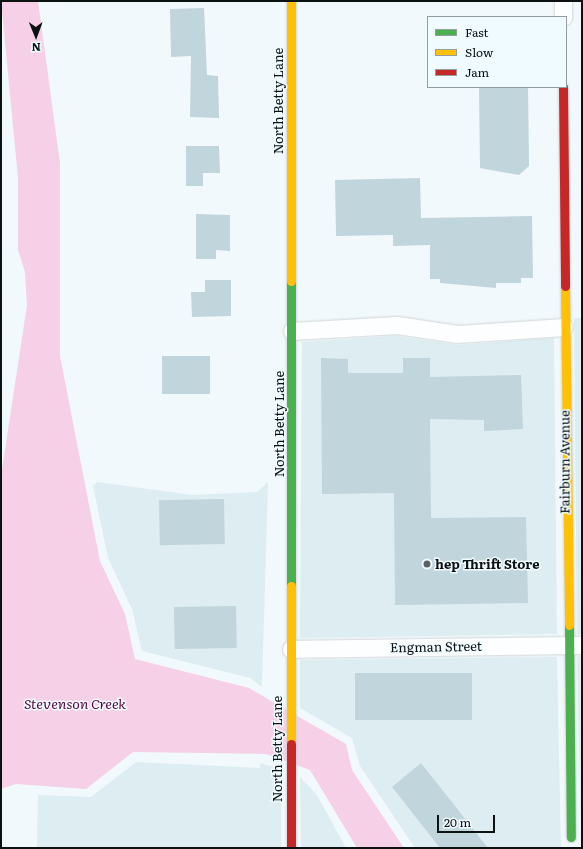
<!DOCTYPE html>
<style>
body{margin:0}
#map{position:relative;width:583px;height:849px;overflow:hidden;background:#f2f9fc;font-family:Literata,serif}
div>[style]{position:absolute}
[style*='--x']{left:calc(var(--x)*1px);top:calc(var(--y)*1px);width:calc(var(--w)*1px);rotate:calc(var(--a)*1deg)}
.built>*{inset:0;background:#ddedf2}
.water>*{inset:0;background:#f6d0e7}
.building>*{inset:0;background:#c0d5dc;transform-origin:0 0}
.roads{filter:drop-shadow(0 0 1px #cfd5d8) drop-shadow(0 0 1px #cfd5d8)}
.street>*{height:17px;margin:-8.5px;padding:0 8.5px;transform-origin:8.5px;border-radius:8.5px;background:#fdfeff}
.fast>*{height:9px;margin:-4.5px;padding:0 4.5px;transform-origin:4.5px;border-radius:4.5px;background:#4caf50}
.slow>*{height:9px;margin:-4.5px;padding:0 4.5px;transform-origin:4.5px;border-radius:4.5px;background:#ffc107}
.jam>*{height:9px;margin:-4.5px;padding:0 4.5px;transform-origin:4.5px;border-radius:4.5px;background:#c62828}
.dots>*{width:11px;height:11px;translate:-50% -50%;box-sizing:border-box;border:2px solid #effbff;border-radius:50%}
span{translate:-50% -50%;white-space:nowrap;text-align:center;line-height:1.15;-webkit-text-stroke:3px #effbff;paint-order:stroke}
.street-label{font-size:13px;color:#0c1112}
.poi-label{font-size:13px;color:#0c1112;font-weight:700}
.left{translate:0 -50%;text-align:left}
.water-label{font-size:14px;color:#58053f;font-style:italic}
.frame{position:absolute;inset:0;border:2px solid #0c1112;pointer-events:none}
.legend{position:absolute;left:427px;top:16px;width:140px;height:72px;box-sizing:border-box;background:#effbff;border:1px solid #949da0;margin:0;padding:5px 7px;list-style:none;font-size:12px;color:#0c1112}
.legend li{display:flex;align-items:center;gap:8px;height:20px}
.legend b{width:20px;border:1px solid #949da0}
.north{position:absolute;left:16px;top:16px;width:40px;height:40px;-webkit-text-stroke:3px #effbff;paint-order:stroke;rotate:179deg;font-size:11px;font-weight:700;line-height:16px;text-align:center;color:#0c1112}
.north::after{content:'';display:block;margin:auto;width:14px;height:18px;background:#0c1112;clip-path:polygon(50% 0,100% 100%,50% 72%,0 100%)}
.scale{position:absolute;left:437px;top:815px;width:58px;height:18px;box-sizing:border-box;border:2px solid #0c1112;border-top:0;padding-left:5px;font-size:12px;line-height:14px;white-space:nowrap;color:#0c1112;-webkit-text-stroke:3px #effbff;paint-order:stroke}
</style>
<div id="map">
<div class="built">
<i style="clip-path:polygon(574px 318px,582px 318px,582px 634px,577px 634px)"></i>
<i style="clip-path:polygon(395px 336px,458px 345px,554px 338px,557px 634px,300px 638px,302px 342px)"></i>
<i style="clip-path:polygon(97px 482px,193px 495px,257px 492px,268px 482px,262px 687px,250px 678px,142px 651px,132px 609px,108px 558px,93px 486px)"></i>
<i style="clip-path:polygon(577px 656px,582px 656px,582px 848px,566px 848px,581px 847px)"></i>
<i style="clip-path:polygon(557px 657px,561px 848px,415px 848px,360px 766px,352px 738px,300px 708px,300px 660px)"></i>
<i style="clip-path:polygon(136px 762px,260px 768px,260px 763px,281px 769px,281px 848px,37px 848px,38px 795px,91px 797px)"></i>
<i style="clip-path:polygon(300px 777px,317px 795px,346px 848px,301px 848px)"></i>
</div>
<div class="water">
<i style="clip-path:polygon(1px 1px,38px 1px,60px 163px,60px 356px,100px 561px,125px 614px,135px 659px,249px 688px,346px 744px,352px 770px,404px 848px,357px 848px,310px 770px,266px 754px,133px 752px,86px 789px,16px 784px,1px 789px,1px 476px,27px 305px,25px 272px,18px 250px,18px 178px)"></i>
</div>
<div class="building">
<i style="clip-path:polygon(204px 8px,207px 75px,218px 76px,219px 118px,190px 117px,191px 56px,171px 57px,170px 9px)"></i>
<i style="clip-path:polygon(479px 87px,528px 87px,529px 166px,519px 175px,480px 168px)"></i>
<i style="clip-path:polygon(186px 146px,219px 146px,220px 173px,203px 173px,203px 186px,186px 186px)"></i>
<i style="clip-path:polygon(420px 178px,421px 218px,532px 216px,533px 278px,521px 278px,521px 283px,496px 283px,496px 288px,440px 283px,440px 279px,430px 279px,430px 245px,393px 246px,393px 235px,336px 236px,335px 180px)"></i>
<i style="clip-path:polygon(196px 214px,230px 215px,230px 251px,216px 250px,216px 259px,196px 259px)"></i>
<i style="clip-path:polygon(205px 280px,231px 280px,231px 316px,192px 317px,191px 292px,205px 292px)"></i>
<i style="left:162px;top:356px;width:48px;height:38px"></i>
<i style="clip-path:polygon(321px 358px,348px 359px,348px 373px,403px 373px,403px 358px,430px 358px,430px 377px,521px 375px,523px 429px,484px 431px,484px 420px,430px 419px,431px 518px,526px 517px,528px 603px,395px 605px,394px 493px,322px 494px)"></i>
<i style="left:224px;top:499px;width:45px;height:65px;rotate:89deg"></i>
<i style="left:236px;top:606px;width:42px;height:62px;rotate:89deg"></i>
<i style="left:472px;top:673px;width:47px;height:117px;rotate:90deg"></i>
<i style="clip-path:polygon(421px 763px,488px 848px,440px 848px,392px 787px)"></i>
</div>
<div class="roads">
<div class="street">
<i style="--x:563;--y:1;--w:16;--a:90"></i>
<i style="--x:292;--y:331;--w:105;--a:-3.3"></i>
<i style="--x:397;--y:325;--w:61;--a:8.5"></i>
<i style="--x:457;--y:334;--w:107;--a:-3.7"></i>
<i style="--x:291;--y:649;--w:291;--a:-0.8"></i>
</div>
<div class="fast">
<i style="--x:291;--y:281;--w:305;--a:90"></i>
<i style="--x:569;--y:625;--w:212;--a:89.5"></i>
</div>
<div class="slow">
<i style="--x:291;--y:1;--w:280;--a:90"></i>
<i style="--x:565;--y:286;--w:339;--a:89.3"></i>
<i style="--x:291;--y:586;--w:158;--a:90"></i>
</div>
<div class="jam">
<i style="--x:563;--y:87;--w:199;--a:89.4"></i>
<i style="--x:291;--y:744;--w:104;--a:90"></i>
</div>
</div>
<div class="dots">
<i style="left:427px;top:564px;background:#5c6264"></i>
</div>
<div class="street-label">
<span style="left:278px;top:101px;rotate:-90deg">North Betty Lane</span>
<span style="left:279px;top:424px;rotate:-90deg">North Betty Lane</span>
<span style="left:565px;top:462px;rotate:-90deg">Fairburn Avenue</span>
<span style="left:436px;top:647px;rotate:-1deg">Engman Street</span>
<span style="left:277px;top:749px;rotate:-90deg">North Betty Lane</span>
</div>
<div class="poi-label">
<span class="left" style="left:435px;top:564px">hep Thrift Store</span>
</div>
<div class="water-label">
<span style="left:75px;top:703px">Stevenson Creek</span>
</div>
<div class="frame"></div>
<ul class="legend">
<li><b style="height:5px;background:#4caf50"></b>Fast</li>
<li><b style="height:5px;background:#ffc107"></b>Slow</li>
<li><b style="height:5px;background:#c62828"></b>Jam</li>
</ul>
<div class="north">N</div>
<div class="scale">20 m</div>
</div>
